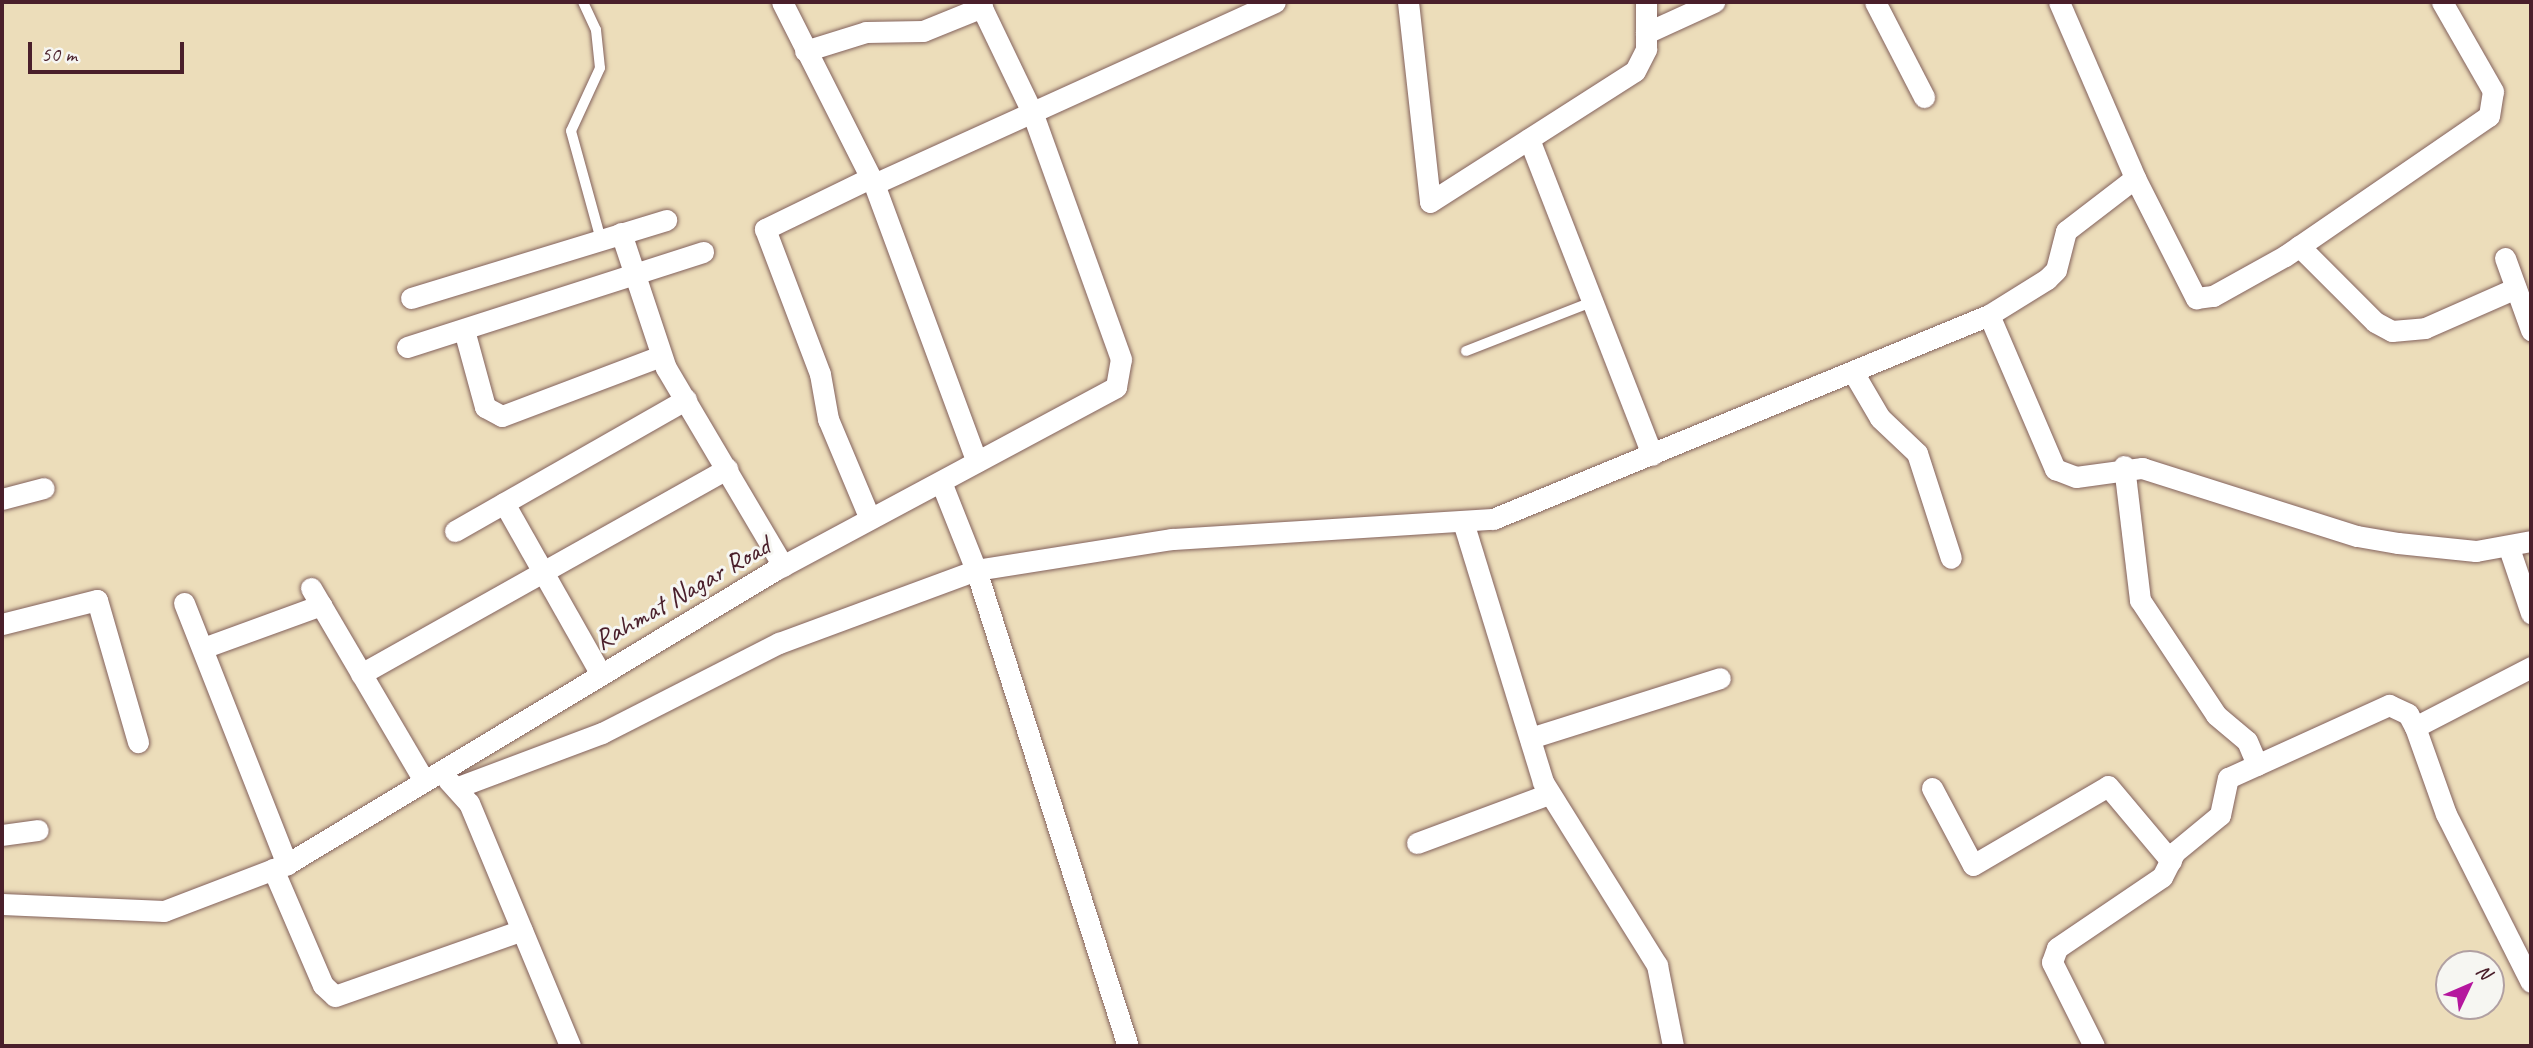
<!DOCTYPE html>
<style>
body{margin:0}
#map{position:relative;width:2533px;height:1048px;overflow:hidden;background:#ecddba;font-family:Caveat,sans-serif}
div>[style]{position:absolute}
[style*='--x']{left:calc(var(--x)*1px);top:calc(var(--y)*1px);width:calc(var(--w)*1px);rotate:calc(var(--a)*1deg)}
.roads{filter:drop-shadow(0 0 2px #83625d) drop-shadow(0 0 2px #83625d)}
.service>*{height:10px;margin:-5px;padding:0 5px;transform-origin:5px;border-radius:5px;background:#fff}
.minor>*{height:21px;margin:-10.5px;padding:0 10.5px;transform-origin:10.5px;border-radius:10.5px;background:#fff}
span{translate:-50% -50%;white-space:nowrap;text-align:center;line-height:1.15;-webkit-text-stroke:6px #f6f6f2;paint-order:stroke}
.street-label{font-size:28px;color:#4a1f2b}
.frame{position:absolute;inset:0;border:4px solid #4a1f2b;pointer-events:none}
.north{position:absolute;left:2435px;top:950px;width:70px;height:70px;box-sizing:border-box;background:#f6f6f2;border:2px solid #b1a0a2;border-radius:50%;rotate:46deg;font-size:19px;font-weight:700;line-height:28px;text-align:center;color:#4a1f2b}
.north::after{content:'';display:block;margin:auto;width:24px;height:32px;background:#b5179e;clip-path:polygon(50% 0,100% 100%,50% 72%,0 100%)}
.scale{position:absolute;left:28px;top:42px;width:156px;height:32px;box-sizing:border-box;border:4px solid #4a1f2b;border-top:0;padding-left:9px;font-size:21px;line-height:24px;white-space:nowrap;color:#4a1f2b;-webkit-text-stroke:5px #f6f6f2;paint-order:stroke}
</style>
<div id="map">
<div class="roads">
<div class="service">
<i style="--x:583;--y:2;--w:31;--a:65"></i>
<i style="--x:596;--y:30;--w:38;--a:84"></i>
<i style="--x:600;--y:68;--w:69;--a:114.7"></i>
<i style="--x:571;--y:131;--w:113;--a:74.6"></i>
<i style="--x:1466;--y:351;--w:135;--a:-21.3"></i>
</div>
<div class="minor">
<i style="--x:782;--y:2;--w:204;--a:63.2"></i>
<i style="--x:874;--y:184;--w:440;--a:-24.4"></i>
<i style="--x:1408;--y:2;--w:201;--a:83.7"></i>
<i style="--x:1430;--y:202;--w:243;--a:-32.6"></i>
<i style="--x:1635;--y:71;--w:25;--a:-63"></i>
<i style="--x:1646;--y:49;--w:47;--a:-90"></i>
<i style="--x:1875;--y:2;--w:107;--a:62.7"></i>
<i style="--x:2059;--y:2;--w:192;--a:66.6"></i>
<i style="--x:2135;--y:178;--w:135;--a:63.1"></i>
<i style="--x:2196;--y:298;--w:17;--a:-7"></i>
<i style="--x:2213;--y:296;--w:82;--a:-29.1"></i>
<i style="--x:2285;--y:256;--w:247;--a:-34.5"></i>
<i style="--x:2489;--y:116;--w:25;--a:-81"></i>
<i style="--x:2493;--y:91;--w:103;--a:-119.8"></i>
<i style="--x:1646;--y:33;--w:75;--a:-24.5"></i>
<i style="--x:805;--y:51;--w:64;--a:-17.3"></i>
<i style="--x:866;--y:32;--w:57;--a:-1"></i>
<i style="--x:923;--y:31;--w:64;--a:-22.1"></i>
<i style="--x:1529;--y:139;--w:339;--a:68.7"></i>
<i style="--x:870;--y:178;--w:117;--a:154.1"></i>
<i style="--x:765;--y:229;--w:155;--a:69.2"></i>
<i style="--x:820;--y:374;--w:46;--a:79.9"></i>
<i style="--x:828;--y:419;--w:108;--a:67.2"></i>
<i style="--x:2135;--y:178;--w:87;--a:142.5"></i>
<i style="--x:2066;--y:231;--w:40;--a:104.4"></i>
<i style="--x:2056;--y:270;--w:13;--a:135"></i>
<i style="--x:2047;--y:279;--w:68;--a:148.2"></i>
<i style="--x:1989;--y:315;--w:168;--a:66.8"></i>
<i style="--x:2055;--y:469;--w:22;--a:21"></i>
<i style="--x:2076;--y:477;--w:67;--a:-7.8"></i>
<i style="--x:2142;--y:468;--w:225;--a:17.6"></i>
<i style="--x:2357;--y:536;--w:42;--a:9.7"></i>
<i style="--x:2398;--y:543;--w:78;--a:5.9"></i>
<i style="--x:2476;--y:551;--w:56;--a:-10.3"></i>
<i style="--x:874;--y:184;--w:296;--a:69.7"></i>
<i style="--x:621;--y:233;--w:142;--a:71.6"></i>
<i style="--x:666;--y:368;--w:230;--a:59.4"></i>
<i style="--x:2299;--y:246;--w:107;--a:45"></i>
<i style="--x:2375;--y:322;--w:19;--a:28"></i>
<i style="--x:2392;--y:331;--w:33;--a:-5"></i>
<i style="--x:2425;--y:328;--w:99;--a:-23.7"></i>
<i style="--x:2505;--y:258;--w:77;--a:70.1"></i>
<i style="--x:411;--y:298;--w:267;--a:-17"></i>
<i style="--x:464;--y:330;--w:80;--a:74.7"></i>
<i style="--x:485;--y:407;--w:19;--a:28"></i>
<i style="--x:502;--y:416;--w:170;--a:-20.7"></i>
<i style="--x:407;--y:347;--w:311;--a:-17.8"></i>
<i style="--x:1853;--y:372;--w:53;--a:59.6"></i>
<i style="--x:1880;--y:418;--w:51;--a:43.4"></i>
<i style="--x:1917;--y:453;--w:110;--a:72.1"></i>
<i style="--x:2124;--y:466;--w:135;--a:83.2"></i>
<i style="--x:2140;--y:600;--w:138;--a:56.5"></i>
<i style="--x:2216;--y:715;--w:40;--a:40"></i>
<i style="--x:2247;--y:741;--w:26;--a:67"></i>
<i style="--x:941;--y:482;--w:95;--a:68.3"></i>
<i style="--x:976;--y:570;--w:500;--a:72.3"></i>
<i style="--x:2;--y:499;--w:43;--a:-14.7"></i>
<i style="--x:504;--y:503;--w:195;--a:60.5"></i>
<i style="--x:1464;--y:525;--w:269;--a:72.9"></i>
<i style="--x:1543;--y:782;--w:216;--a:58.1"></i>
<i style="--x:1657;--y:965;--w:83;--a:78.8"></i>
<i style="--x:455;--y:531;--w:266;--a:-29.7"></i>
<i style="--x:2509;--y:548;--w:69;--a:71.3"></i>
<i style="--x:311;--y:588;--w:221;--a:59.6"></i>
<i style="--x:184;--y:603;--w:281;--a:68.5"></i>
<i style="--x:2;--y:624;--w:98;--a:-14.2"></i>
<i style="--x:97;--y:600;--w:148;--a:73.9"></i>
<i style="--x:203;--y:648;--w:126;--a:-20"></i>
<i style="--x:361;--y:674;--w:420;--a:-29.3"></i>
<i style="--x:2415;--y:727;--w:131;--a:-27.3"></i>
<i style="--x:1530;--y:738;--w:199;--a:-17.5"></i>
<i style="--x:448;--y:780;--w:31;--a:48"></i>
<i style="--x:469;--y:803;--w:263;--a:67.4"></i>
<i style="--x:458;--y:787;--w:154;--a:-20.6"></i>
<i style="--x:602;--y:733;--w:199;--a:-27"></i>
<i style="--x:779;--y:643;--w:210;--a:-20.3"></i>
<i style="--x:976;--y:570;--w:198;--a:-9"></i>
<i style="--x:1172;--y:539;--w:322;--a:-3.6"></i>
<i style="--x:1493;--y:519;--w:536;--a:-22.36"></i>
<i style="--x:1932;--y:788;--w:87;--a:62"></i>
<i style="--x:1973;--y:865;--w:156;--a:-30.3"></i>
<i style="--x:2108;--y:786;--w:98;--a:50"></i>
<i style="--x:2;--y:835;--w:36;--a:-8"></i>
<i style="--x:1417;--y:843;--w:141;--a:-20.4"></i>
<i style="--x:273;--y:869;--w:126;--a:66.7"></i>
<i style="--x:323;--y:985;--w:16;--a:43"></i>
<i style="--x:335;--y:996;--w:198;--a:-19.4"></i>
<i style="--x:2;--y:904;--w:162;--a:2.5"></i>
<i style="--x:164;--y:911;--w:132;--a:-20.9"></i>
<i style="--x:287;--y:864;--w:570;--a:-31.07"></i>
<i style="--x:775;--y:570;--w:387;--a:-28.2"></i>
<i style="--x:1116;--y:387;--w:28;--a:-80"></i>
<i style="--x:1121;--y:359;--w:263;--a:-109.8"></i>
<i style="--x:1032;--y:112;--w:122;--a:-115.7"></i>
<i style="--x:2094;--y:1046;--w:94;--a:-116.6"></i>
<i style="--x:2052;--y:962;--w:15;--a:-70"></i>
<i style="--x:2057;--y:948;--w:127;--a:-34.1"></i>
<i style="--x:2162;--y:877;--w:28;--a:-63"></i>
<i style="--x:2175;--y:852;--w:58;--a:-39.4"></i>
<i style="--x:2220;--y:815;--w:38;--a:-78"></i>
<i style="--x:2228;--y:778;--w:177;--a:-24.4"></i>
<i style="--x:2389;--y:705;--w:21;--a:25"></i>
<i style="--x:2408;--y:714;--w:15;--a:62"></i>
<i style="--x:2415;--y:727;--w:92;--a:70.4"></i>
<i style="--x:2446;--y:814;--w:188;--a:63.2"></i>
</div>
</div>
<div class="street-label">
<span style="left:682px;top:593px;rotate:-30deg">Rahmat Nagar Road</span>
</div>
<div class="frame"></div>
<div class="north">N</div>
<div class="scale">50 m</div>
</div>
